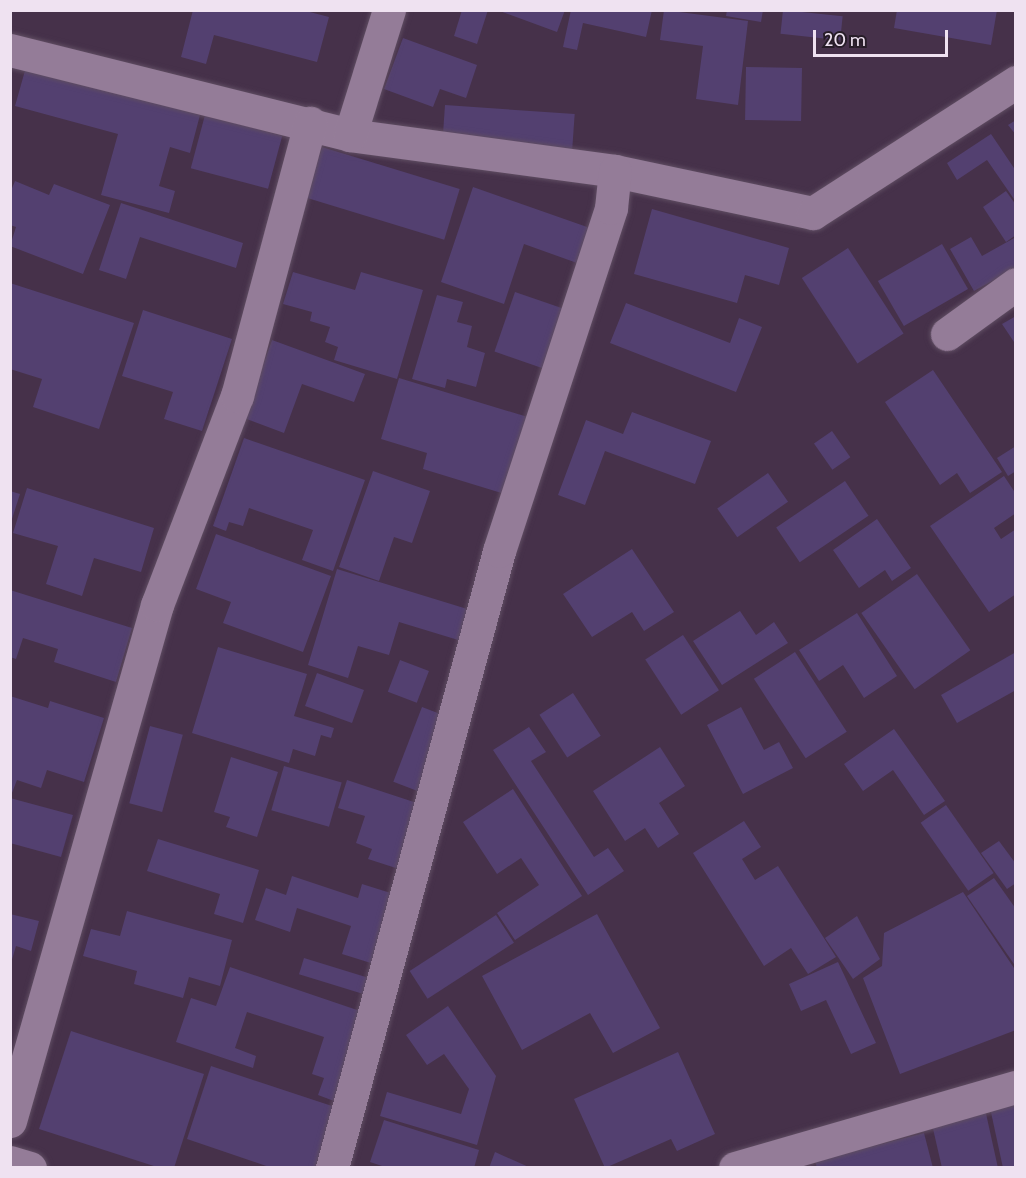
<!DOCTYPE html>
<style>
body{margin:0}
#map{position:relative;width:1026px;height:1178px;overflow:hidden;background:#46314a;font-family:Cabin,sans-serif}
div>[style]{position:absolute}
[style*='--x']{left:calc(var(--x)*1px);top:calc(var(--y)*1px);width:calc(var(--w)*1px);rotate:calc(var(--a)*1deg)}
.building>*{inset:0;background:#534070;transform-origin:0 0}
.roads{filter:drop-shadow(0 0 2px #5f4d62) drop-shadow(0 0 2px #5f4d62)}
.minor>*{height:33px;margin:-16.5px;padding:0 16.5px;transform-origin:16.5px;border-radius:16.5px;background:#947c98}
span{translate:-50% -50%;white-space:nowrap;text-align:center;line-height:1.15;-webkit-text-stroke:5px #271d28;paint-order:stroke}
.frame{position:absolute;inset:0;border:12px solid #efe2f1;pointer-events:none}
.scale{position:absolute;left:813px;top:30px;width:135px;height:27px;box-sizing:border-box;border:3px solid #efe2f1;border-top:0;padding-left:8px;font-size:18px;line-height:21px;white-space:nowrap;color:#efe2f1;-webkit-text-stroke:4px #271d28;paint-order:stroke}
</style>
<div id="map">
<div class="building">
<i style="clip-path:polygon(193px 10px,302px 10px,329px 17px,317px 62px,214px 35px,206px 64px,181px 57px)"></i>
<i style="clip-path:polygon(462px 10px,488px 10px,477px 44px,454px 36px)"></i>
<i style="clip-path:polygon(497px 10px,565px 10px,557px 32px)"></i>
<i style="clip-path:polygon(571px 10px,652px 10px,646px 37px,583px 23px,577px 50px,563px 47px)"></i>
<i style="clip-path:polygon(664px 10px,748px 21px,738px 105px,696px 99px,703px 46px,660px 40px)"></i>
<i style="clip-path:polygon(727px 10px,763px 10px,761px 22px,726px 16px)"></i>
<i style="left:783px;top:10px;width:60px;height:24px;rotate:6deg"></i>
<i style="clip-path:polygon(897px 10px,997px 10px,991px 45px,894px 28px)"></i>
<i style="clip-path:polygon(403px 38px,477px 65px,466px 98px,440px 89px,433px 107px,384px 89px)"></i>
<i style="clip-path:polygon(26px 67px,200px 115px,190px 153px,170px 147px,159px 186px,175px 191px,169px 213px,101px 195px,118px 134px,15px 106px)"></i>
<i style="left:746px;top:67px;width:56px;height:53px;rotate:1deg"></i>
<i style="left:445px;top:105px;width:130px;height:36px;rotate:4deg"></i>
<i style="left:205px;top:115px;width:80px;height:55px;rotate:15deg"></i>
<i style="clip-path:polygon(1016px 120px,1016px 135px,1008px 125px)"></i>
<i style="clip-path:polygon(991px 134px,1016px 171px,1016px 202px,987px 160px,957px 180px,947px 163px)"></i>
<i style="left:322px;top:147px;width:144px;height:53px;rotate:17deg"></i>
<i style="clip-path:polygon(15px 181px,49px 195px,54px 184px,110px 205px,83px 274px,10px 246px,16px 227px,10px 225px,10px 193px)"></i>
<i style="clip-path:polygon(473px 187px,590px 228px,577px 263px,524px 244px,504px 304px,441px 282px)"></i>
<i style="clip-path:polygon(1006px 191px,1016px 205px,1016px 235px,1006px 242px,983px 207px)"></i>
<i style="clip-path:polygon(121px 203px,243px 243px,236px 268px,140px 237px,126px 279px,99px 270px)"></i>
<i style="clip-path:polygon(652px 209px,789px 248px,779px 285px,745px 275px,737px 303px,634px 274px)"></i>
<i style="clip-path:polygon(971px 237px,982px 256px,1016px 237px,1016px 268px,974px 291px,950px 249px)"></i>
<i style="left:942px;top:244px;width:52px;height:74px;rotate:60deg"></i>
<i style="left:848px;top:248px;width:102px;height:55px;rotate:57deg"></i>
<i style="clip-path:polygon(293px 272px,355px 290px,361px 272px,423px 290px,397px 379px,334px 360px,338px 347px,325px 342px,330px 327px,310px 321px,312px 312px,283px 304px)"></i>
<i style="clip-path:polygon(10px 283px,134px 323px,99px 429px,33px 407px,42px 379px,10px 369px)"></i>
<i style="left:515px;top:292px;width:57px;height:63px;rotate:19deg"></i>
<i style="clip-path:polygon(437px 295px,463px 302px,457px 322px,472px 326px,467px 347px,485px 353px,476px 387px,447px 379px,445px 388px,412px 379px)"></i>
<i style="clip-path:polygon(626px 303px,730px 343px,739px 318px,762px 327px,736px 392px,610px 343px)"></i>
<i style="clip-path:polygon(143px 310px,232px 339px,202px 431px,164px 419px,173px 392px,122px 376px)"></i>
<i style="clip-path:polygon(1016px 316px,1016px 345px,1002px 324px)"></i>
<i style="clip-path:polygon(272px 340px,365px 374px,354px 402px,302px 384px,284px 433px,244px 418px)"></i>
<i style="clip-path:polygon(933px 370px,1002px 472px,970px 493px,957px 473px,940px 485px,885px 402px)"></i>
<i style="clip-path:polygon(399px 378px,531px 418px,508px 495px,423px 469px,427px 453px,381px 439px)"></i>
<i style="clip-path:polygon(632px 412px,711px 441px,695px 484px,605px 451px,585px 505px,558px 495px,586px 420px,623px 434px)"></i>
<i style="left:832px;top:431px;width:32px;height:22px;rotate:55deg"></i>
<i style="clip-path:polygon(244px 438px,365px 480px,333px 571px,302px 560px,313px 530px,249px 508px,243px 526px,229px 522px,226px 531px,213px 526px)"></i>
<i style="clip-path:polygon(1016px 446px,1016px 471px,1008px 476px,997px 458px)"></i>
<i style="clip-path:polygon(373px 471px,430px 491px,412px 543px,394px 537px,379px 581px,339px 567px)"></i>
<i style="left:768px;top:473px;width:35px;height:62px;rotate:55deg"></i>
<i style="clip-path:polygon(1004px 476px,1016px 494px,1016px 513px,994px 528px,1001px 539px,1016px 529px,1016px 594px,989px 612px,930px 526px)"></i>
<i style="left:845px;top:481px;width:42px;height:83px;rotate:56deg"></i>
<i style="clip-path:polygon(27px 488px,154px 528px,141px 572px,94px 558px,82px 596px,46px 584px,58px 546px,13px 533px)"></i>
<i style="clip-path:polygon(10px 491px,20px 494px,11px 522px,10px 522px)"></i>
<i style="clip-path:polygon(877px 519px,911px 568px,892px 581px,885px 570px,859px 588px,833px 550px)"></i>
<i style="clip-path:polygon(216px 534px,331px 576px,303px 652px,223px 623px,231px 602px,196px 589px)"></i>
<i style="clip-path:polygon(632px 549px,674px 612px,644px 631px,632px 612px,592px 637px,563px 594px)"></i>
<i style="clip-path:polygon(337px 569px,477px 612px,468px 643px,399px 622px,389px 655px,358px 646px,348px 678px,308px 665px)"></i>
<i style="left:917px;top:574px;width:93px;height:68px;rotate:55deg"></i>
<i style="clip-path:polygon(10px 590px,132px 628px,116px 682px,54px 662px,58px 649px,23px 638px,16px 659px,10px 657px)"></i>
<i style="clip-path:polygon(740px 611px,756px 635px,774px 622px,788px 643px,722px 685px,693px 641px)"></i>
<i style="clip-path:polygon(857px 613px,897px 676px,864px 698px,843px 665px,819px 681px,799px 650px)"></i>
<i style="left:683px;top:635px;width:66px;height:45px;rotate:57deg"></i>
<i style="clip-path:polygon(218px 647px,307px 674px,294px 716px,334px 728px,331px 738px,321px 735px,315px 756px,293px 749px,289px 763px,192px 733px)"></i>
<i style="left:795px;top:652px;width:95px;height:49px;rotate:57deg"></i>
<i style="clip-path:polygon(1016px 652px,1016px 690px,957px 723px,941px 695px)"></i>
<i style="left:400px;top:660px;width:31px;height:34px;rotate:21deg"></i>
<i style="left:317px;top:673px;width:50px;height:35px;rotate:20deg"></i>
<i style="left:573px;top:693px;width:51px;height:40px;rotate:57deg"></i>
<i style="clip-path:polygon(10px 696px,48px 708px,50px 701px,104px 718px,84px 782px,47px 770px,41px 788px,17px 780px,10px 798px)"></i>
<i style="left:422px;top:707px;width:28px;height:80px;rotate:21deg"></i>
<i style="clip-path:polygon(741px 707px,764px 750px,779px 742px,793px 768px,743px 794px,707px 725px)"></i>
<i style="left:150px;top:726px;width:34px;height:80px;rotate:15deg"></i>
<i style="clip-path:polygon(529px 727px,546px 752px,531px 761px,594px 857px,608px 848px,624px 871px,588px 895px,493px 750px)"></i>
<i style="clip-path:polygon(894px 729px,945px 801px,924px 815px,893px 770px,863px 791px,844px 764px)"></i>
<i style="clip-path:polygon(660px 747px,685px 786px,659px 803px,679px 834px,658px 848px,645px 828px,625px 841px,593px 791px)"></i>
<i style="clip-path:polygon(231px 757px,278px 772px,257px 837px,226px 827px,230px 817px,214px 812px)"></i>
<i style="left:284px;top:766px;width:60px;height:46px;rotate:16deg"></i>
<i style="clip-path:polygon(347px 780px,423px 805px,402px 870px,368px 859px,372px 849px,356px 843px,365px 816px,338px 808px)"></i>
<i style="clip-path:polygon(513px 789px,582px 896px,515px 940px,497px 913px,539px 885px,521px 858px,497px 874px,463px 822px)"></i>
<i style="clip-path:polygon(10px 798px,73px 815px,61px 857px,10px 843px)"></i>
<i style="left:946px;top:805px;width:83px;height:31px;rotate:55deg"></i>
<i style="clip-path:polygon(744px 821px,761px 847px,742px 859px,755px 880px,778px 866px,836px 957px,808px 974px,791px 948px,764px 966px,693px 853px)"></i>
<i style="clip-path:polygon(158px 839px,259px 870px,243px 923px,214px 914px,220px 894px,147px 871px)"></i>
<i style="clip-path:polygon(999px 841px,1016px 864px,1016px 883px,1007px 889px,981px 853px)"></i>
<i style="clip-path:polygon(292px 876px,358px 898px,362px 884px,397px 895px,374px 964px,342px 954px,351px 926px,297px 908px,290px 932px,255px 920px,266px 888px,286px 895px)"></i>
<i style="clip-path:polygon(994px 878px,1016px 909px,1016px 967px,967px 896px)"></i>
<i style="clip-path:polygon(963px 892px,1016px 971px,1016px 1030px,900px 1074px,863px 978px,882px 966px,884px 933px)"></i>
<i style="clip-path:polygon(127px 911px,232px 940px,220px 986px,189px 977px,183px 998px,134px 984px,137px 971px,83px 956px,91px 929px,120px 936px)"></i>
<i style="clip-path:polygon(10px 914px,39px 921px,31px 951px,16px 946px,11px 963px)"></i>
<i style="clip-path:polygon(597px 914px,660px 1028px,613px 1053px,590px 1013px,522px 1050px,482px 976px)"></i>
<i style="left:496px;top:915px;width:33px;height:103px;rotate:57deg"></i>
<i style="clip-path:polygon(857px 916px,880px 959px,853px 979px,825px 938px)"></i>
<i style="left:304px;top:958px;width:68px;height:17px;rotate:17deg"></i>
<i style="clip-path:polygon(838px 962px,876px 1043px,851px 1054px,826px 1000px,801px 1011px,789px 984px)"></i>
<i style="clip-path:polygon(230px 967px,363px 1012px,334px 1101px,318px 1095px,324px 1078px,312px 1074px,324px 1037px,247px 1012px,235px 1048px,256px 1056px,253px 1068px,176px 1042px,191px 998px,216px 1006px)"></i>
<i style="clip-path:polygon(448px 1006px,496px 1076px,477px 1145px,380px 1116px,387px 1092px,461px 1114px,469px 1089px,444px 1054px,427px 1065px,406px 1035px)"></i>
<i style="clip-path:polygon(71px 1031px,204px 1074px,174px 1168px,160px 1168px,39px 1129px)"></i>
<i style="clip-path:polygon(678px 1052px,715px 1134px,677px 1151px,671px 1139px,605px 1168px,574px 1099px)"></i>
<i style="clip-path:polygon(211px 1066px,335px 1107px,315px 1168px,272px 1168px,187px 1139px)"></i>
<i style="clip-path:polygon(1016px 1097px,1016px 1168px,1003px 1168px,989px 1103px)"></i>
<i style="clip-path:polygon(985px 1109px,998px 1168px,942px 1168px,931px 1120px)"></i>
<i style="clip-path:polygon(384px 1120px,479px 1150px,474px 1168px,388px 1168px,370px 1162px)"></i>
<i style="clip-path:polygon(924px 1133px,933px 1168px,817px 1168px,815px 1161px)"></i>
<i style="clip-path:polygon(495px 1152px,531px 1168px,489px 1168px)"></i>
</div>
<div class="roads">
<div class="minor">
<i style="--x:10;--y:50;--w:350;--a:14"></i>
<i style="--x:350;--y:135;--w:267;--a:7.7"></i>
<i style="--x:615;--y:171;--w:202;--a:12"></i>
<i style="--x:813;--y:213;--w:242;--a:-32.8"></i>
<i style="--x:350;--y:135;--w:131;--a:-72.7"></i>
<i style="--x:947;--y:334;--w:85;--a:-35.9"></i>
<i style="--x:10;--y:1121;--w:537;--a:-74.1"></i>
<i style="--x:157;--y:605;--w:224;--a:-69.1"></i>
<i style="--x:237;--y:396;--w:283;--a:-75"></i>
<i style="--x:10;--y:1162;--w:21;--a:17"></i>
<i style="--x:332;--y:1168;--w:639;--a:-74.85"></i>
<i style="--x:499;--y:551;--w:361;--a:-71.9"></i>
<i style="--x:611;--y:208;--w:37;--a:-84"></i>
<i style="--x:735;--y:1168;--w:292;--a:-16.1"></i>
</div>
</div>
<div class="frame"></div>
<div class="scale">20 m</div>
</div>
